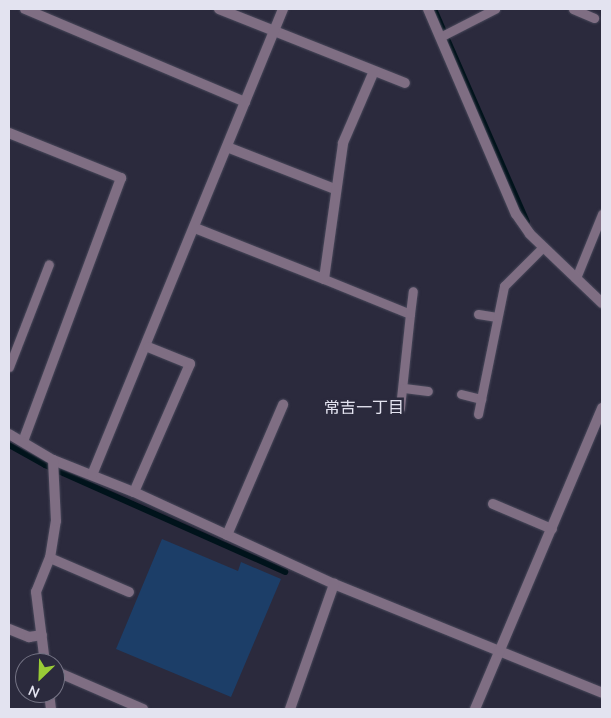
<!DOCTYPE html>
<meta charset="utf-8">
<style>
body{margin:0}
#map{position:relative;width:611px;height:718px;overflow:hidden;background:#2b2a3d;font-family:"Nunito Sans","Noto Sans JP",sans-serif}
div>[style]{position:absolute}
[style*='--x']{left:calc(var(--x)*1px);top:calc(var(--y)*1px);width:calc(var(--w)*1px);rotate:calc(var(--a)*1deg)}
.stream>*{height:6px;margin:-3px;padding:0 3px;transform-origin:3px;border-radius:3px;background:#00131b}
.building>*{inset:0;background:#1c3e68}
.roads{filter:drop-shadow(0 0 1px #48485a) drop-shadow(0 0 1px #48485a)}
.service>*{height:9px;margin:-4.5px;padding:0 4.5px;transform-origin:4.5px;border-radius:4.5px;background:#7f6e83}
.minor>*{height:10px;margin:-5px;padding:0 5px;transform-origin:5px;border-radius:5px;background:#7f6e83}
span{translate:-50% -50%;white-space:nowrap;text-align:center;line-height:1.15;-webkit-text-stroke:5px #2b2a3d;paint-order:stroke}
.neighbourhood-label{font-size:16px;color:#e3e3f0}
.frame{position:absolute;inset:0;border:10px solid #e3e3f0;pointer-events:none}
.north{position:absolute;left:15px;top:653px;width:50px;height:50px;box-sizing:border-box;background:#2b2a3d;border:1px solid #757485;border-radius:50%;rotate:204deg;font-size:14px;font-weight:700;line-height:20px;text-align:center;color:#e3e3f0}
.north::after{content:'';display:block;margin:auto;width:18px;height:22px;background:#99cb36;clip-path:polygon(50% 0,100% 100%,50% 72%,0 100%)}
</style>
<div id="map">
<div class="stream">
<i style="--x:434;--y:9;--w:232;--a:66.4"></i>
<i style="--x:9;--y:445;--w:41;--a:29.1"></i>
<i style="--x:45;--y:465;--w:263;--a:24"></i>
</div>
<div class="building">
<i style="clip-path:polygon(162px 539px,238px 571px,241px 562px,281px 579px,231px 697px,116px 649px)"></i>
</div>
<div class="roads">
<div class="service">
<i style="--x:573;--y:9;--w:23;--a:23"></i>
<i style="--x:440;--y:37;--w:62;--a:-27"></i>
<i style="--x:576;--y:278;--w:69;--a:-67.9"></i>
<i style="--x:324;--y:279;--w:93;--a:22.1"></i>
<i style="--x:410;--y:314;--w:95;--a:96.1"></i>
<i style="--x:410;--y:314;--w:23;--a:-83"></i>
<i style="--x:478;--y:314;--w:19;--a:9"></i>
<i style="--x:9;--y:367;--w:110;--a:-68.8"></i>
<i style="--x:404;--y:388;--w:24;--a:7"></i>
<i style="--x:461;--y:394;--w:21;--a:14"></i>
<i style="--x:478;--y:414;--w:131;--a:-78.5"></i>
<i style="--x:504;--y:286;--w:55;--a:-45"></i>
</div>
<div class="minor">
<i style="--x:25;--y:9;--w:239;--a:22.9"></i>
<i style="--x:219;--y:9;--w:200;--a:21.7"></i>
<i style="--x:428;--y:9;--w:223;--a:66.8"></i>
<i style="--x:516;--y:214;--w:24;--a:55"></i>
<i style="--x:530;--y:234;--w:100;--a:43.8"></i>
<i style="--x:9;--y:133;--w:121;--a:21.9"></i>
<i style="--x:121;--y:178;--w:281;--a:110.4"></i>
<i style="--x:227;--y:147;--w:116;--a:21.3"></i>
<i style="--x:195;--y:228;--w:139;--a:21.6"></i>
<i style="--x:324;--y:279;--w:137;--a:-82"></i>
<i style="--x:343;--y:143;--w:78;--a:-66.7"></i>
<i style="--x:9;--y:434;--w:51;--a:30.6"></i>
<i style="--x:53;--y:460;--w:87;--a:21.6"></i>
<i style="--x:134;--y:492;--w:220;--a:24.7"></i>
<i style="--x:334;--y:584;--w:289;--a:22.1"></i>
<i style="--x:92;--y:475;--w:504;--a:-67.71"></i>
<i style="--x:134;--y:492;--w:140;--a:-66.4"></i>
<i style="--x:190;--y:364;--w:45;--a:-158"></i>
<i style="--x:493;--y:504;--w:64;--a:23"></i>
<i style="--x:227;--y:535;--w:142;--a:-66.7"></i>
<i style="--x:50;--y:558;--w:86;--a:23.3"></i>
<i style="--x:9;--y:629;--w:22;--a:22"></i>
<i style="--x:29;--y:637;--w:13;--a:-9"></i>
<i style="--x:45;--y:663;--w:72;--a:-97.2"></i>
<i style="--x:36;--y:592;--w:37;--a:-68"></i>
<i style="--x:50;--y:558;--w:37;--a:-81"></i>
<i style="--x:56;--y:521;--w:61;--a:-92.8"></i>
<i style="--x:55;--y:671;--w:96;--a:23.4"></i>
<i style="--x:49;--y:693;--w:16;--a:83"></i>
<i style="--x:290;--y:709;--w:133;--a:-70.6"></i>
<i style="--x:475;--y:709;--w:327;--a:-67.1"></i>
</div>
</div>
<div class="neighbourhood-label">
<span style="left:364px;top:408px">常吉一丁目</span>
</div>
<div class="frame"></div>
<div class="north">N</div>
</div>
